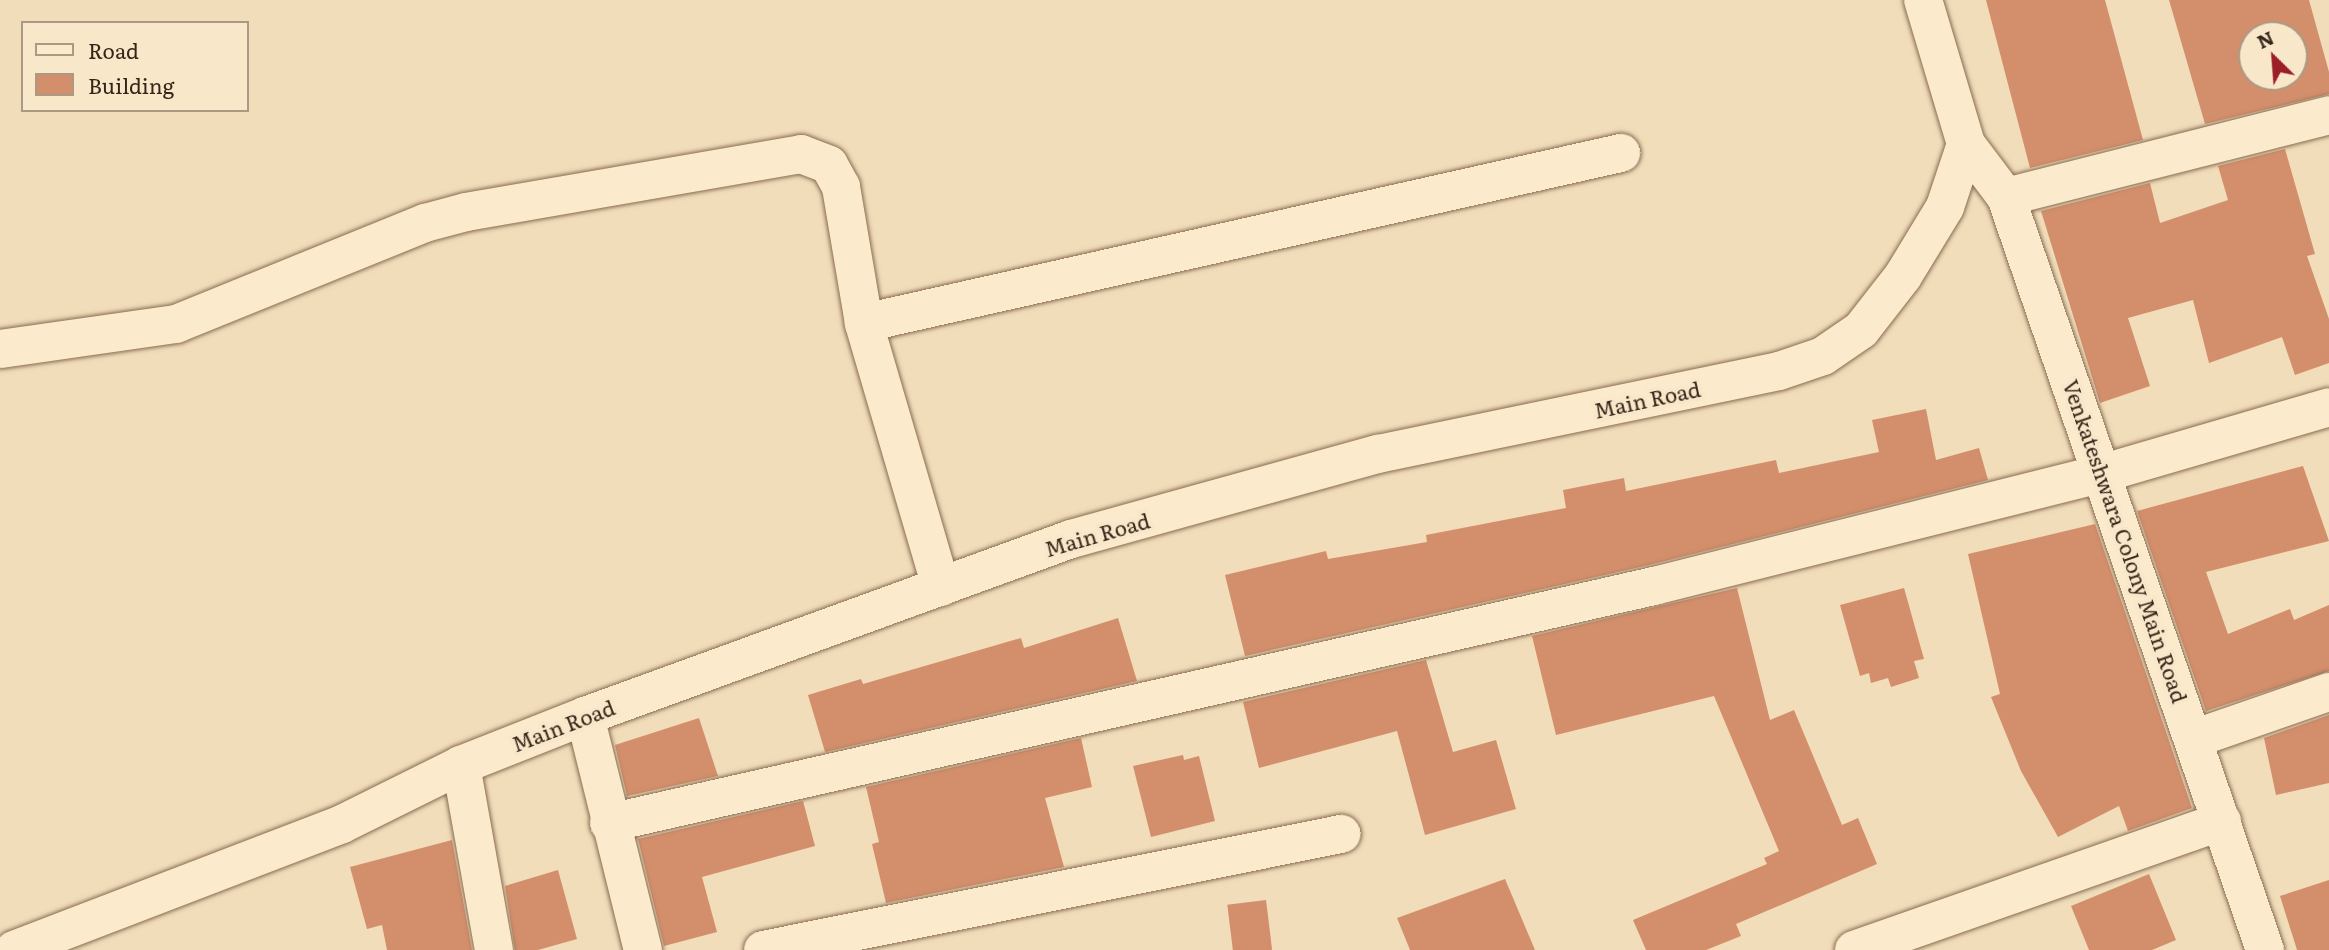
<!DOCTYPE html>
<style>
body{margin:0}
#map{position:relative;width:2329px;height:950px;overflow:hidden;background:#f1ddb9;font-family:Literata,serif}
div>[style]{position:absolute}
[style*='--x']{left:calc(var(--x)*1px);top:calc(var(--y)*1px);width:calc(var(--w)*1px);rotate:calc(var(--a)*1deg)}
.building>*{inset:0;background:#d38f6c;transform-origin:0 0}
.roads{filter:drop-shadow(0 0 2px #896c53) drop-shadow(0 0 2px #896c53)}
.minor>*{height:38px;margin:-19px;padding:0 19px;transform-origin:19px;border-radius:19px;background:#fceacd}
span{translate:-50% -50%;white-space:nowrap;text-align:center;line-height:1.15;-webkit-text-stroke:7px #f8e7c9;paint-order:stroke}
.street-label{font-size:21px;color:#362519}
.legend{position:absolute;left:21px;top:21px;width:228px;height:91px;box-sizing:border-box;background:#f8e7c9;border:2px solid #aa9983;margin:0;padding:9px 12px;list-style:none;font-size:21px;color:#362519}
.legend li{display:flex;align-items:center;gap:14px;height:35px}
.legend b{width:35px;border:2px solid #aa9983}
.north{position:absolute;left:2238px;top:21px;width:70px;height:70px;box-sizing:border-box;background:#f8e7c9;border:2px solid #aa9983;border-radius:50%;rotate:335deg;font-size:19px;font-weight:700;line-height:28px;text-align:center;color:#362519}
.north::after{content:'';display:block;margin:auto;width:24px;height:32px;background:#9c1e28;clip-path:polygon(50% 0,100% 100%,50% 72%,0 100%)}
</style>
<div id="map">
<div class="building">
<i style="clip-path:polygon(1986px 0,2105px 0,2143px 140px,2030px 168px)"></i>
<i style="clip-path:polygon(evenodd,2169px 0,2309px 0,2329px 72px,2329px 94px,2205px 124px,2169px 0,2252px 35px,2294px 35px,2294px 77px,2252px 77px,2252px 35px)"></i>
<i style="clip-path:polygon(2285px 149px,2315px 254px,2307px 256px,2329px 319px,2329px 363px,2295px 375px,2282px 337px,2209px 363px,2193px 300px,2128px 318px,2150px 386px,2100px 403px,2041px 211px,2150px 183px,2160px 223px,2228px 200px,2218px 166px)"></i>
<i style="clip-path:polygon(1926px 409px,1936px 460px,1979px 448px,1988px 480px,1649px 565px,1245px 656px,1225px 575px,1326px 551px,1328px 559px,1427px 542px,1426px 535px,1566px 508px,1563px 490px,1624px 478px,1626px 491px,1776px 460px,1779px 473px,1879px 452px,1872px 420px)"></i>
<i style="clip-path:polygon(2303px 466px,2329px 541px,2206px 572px,2228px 634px,2290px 609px,2294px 620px,2329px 605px,2329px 671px,2206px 711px,2137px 511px)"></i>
<i style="clip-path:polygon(2095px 524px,2192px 808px,2128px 831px,2119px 806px,2058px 837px,2021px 771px,1991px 697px,2000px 694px,1968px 554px)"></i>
<i style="clip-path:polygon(1737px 588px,1770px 720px,1794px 710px,1842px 825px,1858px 818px,1877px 864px,1736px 924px,1741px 936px,1706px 950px,1646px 950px,1633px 920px,1767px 864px,1764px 858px,1779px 851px,1714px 696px,1556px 735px,1532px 636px)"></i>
<i style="clip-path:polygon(1904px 588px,1924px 659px,1914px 661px,1919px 678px,1891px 687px,1888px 678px,1871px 683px,1869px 673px,1860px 676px,1840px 605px)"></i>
<i style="clip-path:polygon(1118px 618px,1137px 681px,825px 752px,808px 695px,861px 679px,863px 684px,1021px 638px,1024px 648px)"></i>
<i style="clip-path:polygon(1426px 660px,1453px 752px,1496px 740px,1516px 809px,1425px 835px,1397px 731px,1259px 768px,1243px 702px)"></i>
<i style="clip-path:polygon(2329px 715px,2329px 783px,2276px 795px,2264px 738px)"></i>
<i style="clip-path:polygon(699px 718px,718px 776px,627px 796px,615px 745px)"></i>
<i style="clip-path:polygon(1081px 738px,1092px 787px,1045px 798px,1064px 867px,886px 903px,872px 844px,879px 842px,866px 787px)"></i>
<i style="clip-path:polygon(1183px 755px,1184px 760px,1199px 756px,1215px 821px,1151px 837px,1133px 766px)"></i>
<i style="clip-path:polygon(803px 801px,815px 846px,702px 877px,717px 932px,664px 946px,638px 839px)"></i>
<i style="clip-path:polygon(452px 840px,472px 950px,387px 950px,382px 925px,367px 929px,350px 867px)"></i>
<i style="clip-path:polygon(558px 870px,577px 939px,538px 950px,515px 950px,505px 886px)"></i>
<i style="clip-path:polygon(2149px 874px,2176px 940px,2152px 950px,2089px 950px,2071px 906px)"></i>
<i style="clip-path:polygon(1505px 879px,1535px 950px,1410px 950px,1397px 918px)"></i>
<i style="clip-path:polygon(2329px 880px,2329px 950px,2297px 950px,2280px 896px)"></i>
<i style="left:1266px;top:900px;width:50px;height:39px;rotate:83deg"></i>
</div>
<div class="roads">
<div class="minor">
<i style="--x:1966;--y:144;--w:66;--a:53"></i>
<i style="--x:2006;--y:197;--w:796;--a:71.02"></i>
<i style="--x:2006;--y:197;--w:333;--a:-14.2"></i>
<i style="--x:0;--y:349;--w:178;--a:-8.1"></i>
<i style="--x:176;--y:324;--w:269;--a:-22.1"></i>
<i style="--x:425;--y:223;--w:42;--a:-15"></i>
<i style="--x:466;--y:212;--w:340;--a:-9.8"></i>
<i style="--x:801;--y:154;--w:30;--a:21"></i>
<i style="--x:829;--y:165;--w:25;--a:61"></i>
<i style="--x:841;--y:187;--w:138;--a:80.4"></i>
<i style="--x:941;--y:587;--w:275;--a:-106.3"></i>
<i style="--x:864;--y:323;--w:776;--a:-12.66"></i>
<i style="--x:585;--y:716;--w:241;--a:76.1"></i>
<i style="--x:2193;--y:739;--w:144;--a:-19.1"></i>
<i style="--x:461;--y:765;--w:188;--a:79.9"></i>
<i style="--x:609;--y:823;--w:1072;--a:-12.78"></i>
<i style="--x:1654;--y:586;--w:464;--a:-14.1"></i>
<i style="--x:2104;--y:473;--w:234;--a:-16.3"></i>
<i style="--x:14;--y:950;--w:351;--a:-21"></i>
<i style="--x:342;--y:824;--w:133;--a:-26.4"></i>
<i style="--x:461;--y:765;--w:133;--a:-21.6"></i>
<i style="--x:585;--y:716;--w:517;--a:-20.01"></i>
<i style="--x:1071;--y:539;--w:319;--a:-15.5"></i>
<i style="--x:1378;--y:454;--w:409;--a:-11.7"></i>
<i style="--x:1779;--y:371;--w:46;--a:-18.8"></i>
<i style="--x:1823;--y:356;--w:46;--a:-34.4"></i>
<i style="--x:1861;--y:330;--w:68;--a:-52.1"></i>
<i style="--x:1903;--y:276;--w:81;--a:-58.7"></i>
<i style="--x:1945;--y:207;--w:66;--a:-71.6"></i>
<i style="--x:1966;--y:144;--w:150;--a:-106.6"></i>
<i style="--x:763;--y:950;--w:590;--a:-11.35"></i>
<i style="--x:1854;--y:950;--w:390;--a:-19.3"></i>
</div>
</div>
<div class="street-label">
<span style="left:1647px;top:399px;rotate:-12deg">Main Road</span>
<span style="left:1097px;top:534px;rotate:-16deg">Main Road</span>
<span style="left:2126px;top:541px;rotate:71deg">Venkateshwara Colony Main Road</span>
<span style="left:563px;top:725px;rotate:-21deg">Main Road</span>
</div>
<ul class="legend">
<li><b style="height:9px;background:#fceacd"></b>Road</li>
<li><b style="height:19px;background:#d38f6c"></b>Building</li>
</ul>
<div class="north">N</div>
</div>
